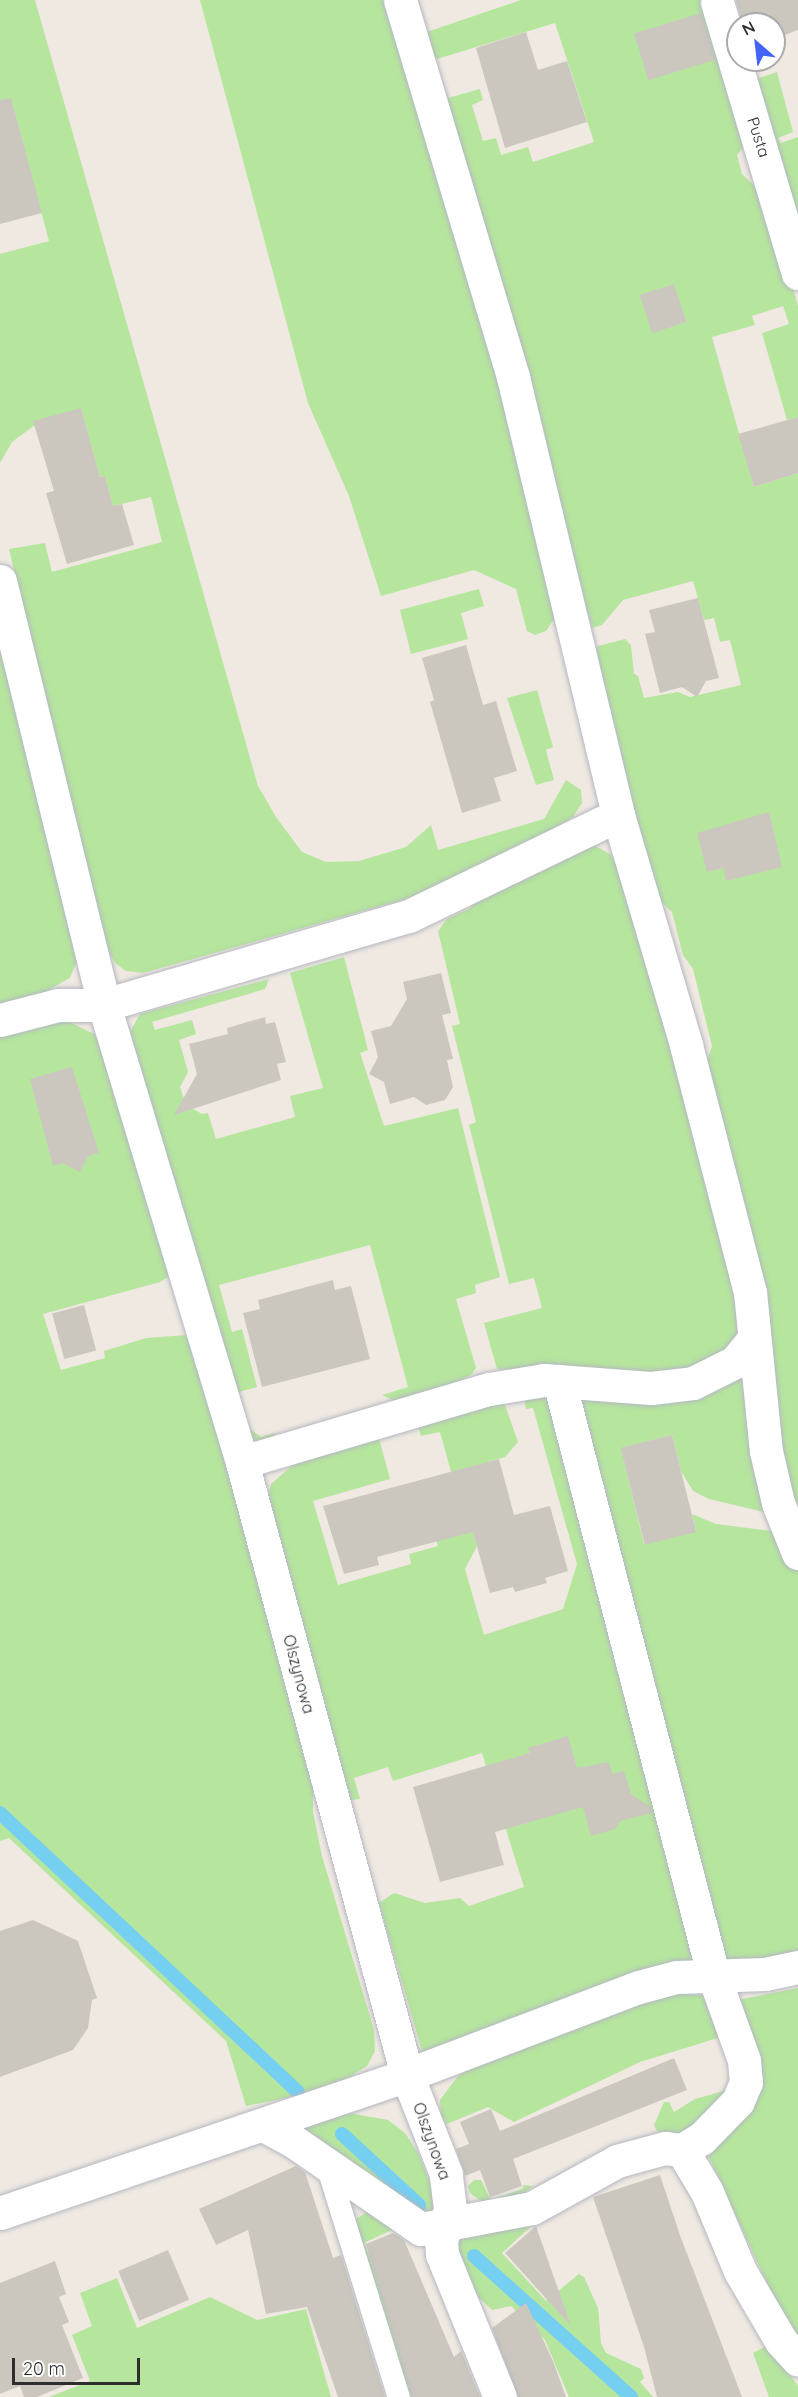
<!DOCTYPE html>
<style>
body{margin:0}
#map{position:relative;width:798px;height:2397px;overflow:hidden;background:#efe9e1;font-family:Quicksand,sans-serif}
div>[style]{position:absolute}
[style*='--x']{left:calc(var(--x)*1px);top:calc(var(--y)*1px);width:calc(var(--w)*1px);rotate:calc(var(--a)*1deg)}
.green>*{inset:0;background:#b6e59e}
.stream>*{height:14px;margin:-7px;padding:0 7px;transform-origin:7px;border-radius:7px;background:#75cff0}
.building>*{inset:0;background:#cbc7bf;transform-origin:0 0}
.roads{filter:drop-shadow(0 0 2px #b4b7c1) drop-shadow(0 0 2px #b4b7c1)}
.lane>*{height:22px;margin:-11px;padding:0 11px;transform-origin:11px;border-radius:11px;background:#fff}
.street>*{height:33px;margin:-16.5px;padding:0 16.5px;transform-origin:16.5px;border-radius:16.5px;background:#fff}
span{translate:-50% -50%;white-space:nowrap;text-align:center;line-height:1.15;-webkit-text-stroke:6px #fff;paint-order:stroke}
.street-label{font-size:16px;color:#2e2e2e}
.north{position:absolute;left:726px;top:12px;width:60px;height:60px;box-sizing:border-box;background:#fff;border:2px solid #ababab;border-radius:50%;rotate:332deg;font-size:16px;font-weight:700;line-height:24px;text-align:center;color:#2e2e2e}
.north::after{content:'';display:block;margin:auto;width:21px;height:27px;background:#4264fb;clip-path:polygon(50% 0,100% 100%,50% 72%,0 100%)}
.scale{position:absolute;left:12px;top:2358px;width:128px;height:27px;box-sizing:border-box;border:3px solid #2e2e2e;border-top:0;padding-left:8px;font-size:18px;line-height:21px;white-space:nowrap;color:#2e2e2e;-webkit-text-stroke:4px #fff;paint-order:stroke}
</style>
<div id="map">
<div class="green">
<i style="clip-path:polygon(0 0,35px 0,258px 786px,276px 817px,302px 852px,326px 862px,359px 861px,406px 847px,431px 825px,438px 850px,544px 819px,566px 780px,581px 790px,582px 803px,573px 817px,525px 845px,409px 898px,143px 973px,126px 971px,115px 963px,105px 944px,9px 549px,45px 543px,52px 572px,162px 542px,151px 497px,113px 506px,105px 476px,100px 477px,81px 409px,34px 421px,35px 425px,12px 442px,0 463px,0 254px,49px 241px,12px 103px,0 106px)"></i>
<i style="clip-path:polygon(200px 0,390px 0,529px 469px,556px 616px,546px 631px,535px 635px,527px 631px,516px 589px,474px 570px,381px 596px,349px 496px,308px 403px)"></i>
<i style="clip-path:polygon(521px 0,707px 0,751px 138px,737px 155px,742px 174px,767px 198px,798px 306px,798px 417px,787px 420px,762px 333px,789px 324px,783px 306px,752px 316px,755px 325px,712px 337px,754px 487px,798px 473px,798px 1517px,790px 1497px,703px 1073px,712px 1046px,693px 969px,683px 955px,672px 912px,657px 898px,619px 769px,596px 651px,598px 646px,625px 639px,631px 645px,634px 674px,638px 676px,644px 698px,678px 692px,690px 697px,741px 685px,730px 640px,720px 642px,714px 618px,704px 620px,693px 581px,623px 600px,602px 625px,592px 628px,527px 379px,441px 100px,480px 89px,483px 100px,472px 105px,483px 141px,496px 138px,501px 155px,528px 147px,533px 162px,594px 142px,555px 23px,427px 62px,418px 35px)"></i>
<i style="clip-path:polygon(777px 72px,793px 132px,778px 138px,781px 143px,798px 137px,798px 234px,753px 80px)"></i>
<i style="clip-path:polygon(479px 589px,484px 606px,461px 613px,468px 639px,411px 654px,400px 610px)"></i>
<i style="clip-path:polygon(0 610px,77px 936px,76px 963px,70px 978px,39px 995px,0 1007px)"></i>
<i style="clip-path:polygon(537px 690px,553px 747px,546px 750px,554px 780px,536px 785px,507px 698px)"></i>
<i style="clip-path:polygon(581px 846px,595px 846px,610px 854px,623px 875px,713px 1196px,742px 1331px,734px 1345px,689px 1373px,497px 1369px,484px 1323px,542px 1308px,534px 1278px,509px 1284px,469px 1125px,476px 1122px,452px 1026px,460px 1024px,438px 931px,447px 919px,471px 908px,474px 895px)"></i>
<i style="clip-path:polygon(344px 957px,368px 1050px,360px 1053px,384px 1126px,458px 1108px,500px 1277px,475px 1285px,476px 1293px,456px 1299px,476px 1368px,472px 1374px,452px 1385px,395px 1401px,382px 1395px,408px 1387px,370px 1245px,219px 1285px,232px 1332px,242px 1329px,257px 1387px,239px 1392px,249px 1428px,261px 1437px,274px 1433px,277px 1438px,261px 1443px,250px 1437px,130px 1043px,130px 1032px,140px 1014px,269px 979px,265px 989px,152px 1022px,155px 1030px,192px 1020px,196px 1034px,179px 1040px,188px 1072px,180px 1087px,186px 1105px,202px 1114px,208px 1113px,216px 1139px,295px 1117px,290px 1096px,323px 1088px,290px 973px)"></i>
<i style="clip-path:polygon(61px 1018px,94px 1034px,103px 1047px,171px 1275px,160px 1282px,43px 1314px,61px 1370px,105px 1358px,104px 1351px,146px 1338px,188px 1335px,251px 1539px,313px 1777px,313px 1812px,322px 1856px,374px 2030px,375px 2051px,367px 2066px,346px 2079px,286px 2098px,246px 2106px,226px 2041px,9px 1838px,0 1841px,0 1030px)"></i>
<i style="clip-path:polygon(746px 1365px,772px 1514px,709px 1499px,693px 1491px,681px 1471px,672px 1435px,621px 1448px,644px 1544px,696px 1531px,692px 1514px,716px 1524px,779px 1532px,798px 1570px,798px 1958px,423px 2054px,379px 1903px,394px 1893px,425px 1903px,460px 1898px,469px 1906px,524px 1887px,482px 1753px,393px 1781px,388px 1767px,354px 1778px,360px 1799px,350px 1800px,268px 1521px,267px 1500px,271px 1484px,294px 1464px,379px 1438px,390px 1479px,313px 1501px,338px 1585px,411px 1564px,409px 1554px,438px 1546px,419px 1481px,451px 1472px,440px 1432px,421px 1436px,418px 1426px,494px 1401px,505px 1405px,518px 1442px,505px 1457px,457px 1471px,477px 1546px,465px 1569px,484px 1635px,563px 1609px,577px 1564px,533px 1408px,526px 1409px,524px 1399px)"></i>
<i style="clip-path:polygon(798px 1988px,798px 2337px,773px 2296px,709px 2157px,712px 2143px,749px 2102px,737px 2000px)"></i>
<i style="clip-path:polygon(668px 1994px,702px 1995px,709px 2000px,721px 2037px,640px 2062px,514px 2122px,488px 2107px,447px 2124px,441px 2116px,440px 2100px,458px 2076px,486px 2061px,644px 2000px)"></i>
<i style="clip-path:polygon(734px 2088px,732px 2095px,684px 2132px,667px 2135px,657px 2131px,654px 2125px,664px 2102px,669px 2102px,674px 2112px,695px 2099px)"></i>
<i style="clip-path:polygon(343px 2112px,388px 2120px,405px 2133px,418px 2153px,435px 2195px,438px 2208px,428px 2218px,301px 2130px)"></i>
<i style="clip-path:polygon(474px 2180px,481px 2180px,491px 2200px,522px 2189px,524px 2185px,533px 2186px,515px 2199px,482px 2202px,470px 2193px,468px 2186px)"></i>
<i style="clip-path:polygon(367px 2212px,398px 2227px,364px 2243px,430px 2397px,407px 2397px,353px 2221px)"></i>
<i style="clip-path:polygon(538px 2220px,502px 2253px,546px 2301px,579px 2274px,584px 2277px,598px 2308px,601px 2343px,606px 2353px,641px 2369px,644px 2378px,640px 2382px,653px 2397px,569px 2397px,545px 2340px,511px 2306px,492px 2310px,462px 2282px,454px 2259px,457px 2233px)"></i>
<i style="clip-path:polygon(117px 2278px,137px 2328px,210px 2297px,257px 2320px,306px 2309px,331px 2397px,49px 2397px,90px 2381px,72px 2335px,92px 2326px,80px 2293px)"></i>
<i style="clip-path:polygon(768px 2345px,798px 2386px,798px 2397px,769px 2397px,753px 2353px)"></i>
</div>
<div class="stream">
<i style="--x:0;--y:1813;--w:408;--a:43.1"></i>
<i style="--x:342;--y:2134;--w:105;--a:42.7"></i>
<i style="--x:474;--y:2256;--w:211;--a:41.9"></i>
</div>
<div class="building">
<i style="clip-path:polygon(736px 0,798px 0,798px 30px,774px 39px,774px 24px,743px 24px)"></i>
<i style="left:701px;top:13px;width:49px;height:70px;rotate:73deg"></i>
<i style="clip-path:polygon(526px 32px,538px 70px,567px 61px,587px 122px,505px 148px,476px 48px)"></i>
<i style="clip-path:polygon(11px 98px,42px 213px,0 224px,0 100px)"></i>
<i style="left:674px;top:284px;width:40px;height:36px;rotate:72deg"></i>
<i style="clip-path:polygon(81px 408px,100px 477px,105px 476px,113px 506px,122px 504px,134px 545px,67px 564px,46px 493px,54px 491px,33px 421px)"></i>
<i style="clip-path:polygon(798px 417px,798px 473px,754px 487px,738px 434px)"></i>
<i style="clip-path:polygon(698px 598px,719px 678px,706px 681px,697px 697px,682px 687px,660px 693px,645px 634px,655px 632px,649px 610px)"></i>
<i style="clip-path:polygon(466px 645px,483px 705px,496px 701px,517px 771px,494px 778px,501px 801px,462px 813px,430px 702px,434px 700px,422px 658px)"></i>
<i style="clip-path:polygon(769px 812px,782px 867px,726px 881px,723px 868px,707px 872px,697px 833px)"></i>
<i style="clip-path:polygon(441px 973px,451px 1013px,442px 1015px,453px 1059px,447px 1060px,453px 1087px,445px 1100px,426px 1105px,414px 1097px,390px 1104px,384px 1082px,369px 1074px,378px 1057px,371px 1031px,391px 1026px,407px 999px,403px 982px)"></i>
<i style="clip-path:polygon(265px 1017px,266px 1024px,275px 1022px,286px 1062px,277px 1064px,281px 1080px,174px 1115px,197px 1074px,189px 1044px,228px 1034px,227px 1028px)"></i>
<i style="clip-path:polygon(72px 1067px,99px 1153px,88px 1156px,80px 1172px,63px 1163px,53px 1166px,30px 1079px)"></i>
<i style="clip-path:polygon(333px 1280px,335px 1290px,351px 1286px,370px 1359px,262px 1387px,243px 1313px,260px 1309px,258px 1300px)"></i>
<i style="left:84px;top:1305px;width:47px;height:33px;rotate:75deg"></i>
<i style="left:672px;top:1435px;width:100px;height:53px;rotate:76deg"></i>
<i style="clip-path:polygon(499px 1459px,514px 1515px,550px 1506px,568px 1571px,545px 1578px,547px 1583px,515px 1592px,513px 1587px,490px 1593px,473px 1532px,377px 1557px,379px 1565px,344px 1574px,323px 1506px)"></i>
<i style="clip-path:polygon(568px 1736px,577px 1768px,609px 1762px,612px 1774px,624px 1771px,631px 1794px,650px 1807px,652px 1813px,620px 1821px,615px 1829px,591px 1836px,583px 1807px,495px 1832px,504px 1865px,440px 1882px,413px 1787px,530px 1753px,528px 1748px)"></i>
<i style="clip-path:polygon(33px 1920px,78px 1941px,97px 1998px,92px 2000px,88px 2028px,73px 2050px,0 2077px,0 1931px)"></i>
<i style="clip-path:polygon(674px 2058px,687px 2090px,513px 2159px,522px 2186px,490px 2197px,480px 2170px,465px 2176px,456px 2149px,469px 2144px,460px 2122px,491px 2109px,500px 2131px)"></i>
<i style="clip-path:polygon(296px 2166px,305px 2172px,333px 2258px,341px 2255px,385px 2397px,338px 2397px,307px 2307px,266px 2314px,248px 2230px,216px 2245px,199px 2209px)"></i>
<i style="clip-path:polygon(660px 2175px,681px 2238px,742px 2397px,657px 2397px,644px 2347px,593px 2197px)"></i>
<i style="clip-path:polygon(536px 2226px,571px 2326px,505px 2253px)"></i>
<i style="clip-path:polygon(393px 2233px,404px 2240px,454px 2357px,461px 2351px,480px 2397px,412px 2397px,366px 2244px)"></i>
<i style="left:168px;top:2250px;width:54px;height:54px;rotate:67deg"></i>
<i style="clip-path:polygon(55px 2261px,66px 2294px,59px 2297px,69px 2322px,62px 2325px,83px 2378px,37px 2397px,24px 2397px,20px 2386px,0 2394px,0 2283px)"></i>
<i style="clip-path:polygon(526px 2303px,553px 2361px,566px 2397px,518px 2397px,492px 2328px)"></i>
</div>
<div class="roads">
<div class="lane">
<i style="--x:327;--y:2165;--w:243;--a:72.8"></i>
</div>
<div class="street">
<i style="--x:400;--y:0;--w:394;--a:73.3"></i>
<i style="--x:513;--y:377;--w:450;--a:76.5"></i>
<i style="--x:618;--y:815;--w:240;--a:73.5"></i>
<i style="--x:686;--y:1045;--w:255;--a:75.5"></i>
<i style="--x:750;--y:1292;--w:160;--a:84.3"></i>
<i style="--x:766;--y:1451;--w:53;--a:77"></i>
<i style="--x:778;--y:1503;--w:54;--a:68.2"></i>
<i style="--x:717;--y:2;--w:283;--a:73.4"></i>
<i style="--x:0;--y:581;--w:437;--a:76.2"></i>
<i style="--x:104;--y:1005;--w:477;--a:73.2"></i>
<i style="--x:0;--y:1020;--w:60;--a:-14.5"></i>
<i style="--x:58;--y:1005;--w:46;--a:0"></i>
<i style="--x:104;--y:1005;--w:318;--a:-16.3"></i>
<i style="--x:409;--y:916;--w:232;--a:-25.8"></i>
<i style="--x:559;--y:1381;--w:613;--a:75.44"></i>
<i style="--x:713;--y:1974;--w:91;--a:70.2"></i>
<i style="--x:744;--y:2060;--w:22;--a:85"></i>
<i style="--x:746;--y:2082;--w:21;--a:113"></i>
<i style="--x:738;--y:2101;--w:52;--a:134.2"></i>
<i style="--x:702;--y:2138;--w:23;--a:149"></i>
<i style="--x:263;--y:2125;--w:34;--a:28"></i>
<i style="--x:293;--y:2141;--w:155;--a:34.5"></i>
<i style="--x:421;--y:2229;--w:113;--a:-10.7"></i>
<i style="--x:532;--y:2208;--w:97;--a:-28.9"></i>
<i style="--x:617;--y:2161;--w:50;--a:-15.2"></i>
<i style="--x:665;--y:2148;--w:17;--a:7"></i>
<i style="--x:682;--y:2150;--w:49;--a:59.2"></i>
<i style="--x:707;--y:2192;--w:86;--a:67.3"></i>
<i style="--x:740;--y:2271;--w:81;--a:59.6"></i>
<i style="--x:781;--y:2341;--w:25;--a:48"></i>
<i style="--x:0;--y:2213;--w:430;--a:-18.7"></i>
<i style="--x:407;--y:2075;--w:248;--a:-20.8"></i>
<i style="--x:639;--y:1987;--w:39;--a:-15"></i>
<i style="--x:677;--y:1977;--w:88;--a:-2"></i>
<i style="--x:765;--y:1974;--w:34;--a:-12"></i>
<i style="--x:500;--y:2397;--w:154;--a:-112.1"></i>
<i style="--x:442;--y:2254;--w:13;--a:-94"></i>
<i style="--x:441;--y:2241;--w:33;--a:-74"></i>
<i style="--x:450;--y:2209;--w:35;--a:-97"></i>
<i style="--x:446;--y:2174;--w:106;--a:-111.5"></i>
<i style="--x:407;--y:2075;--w:635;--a:-105.07"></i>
<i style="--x:242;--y:1462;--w:258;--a:-16.5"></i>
<i style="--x:489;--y:1389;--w:56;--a:-9.3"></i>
<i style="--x:544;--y:1380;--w:107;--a:4.3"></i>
<i style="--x:651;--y:1388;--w:42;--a:-6.8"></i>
<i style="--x:693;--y:1383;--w:47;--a:-26.6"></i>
<i style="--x:735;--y:1362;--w:27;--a:-51"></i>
</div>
</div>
<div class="street-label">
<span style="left:759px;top:137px;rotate:72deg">Pusta</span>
<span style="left:299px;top:1674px;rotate:75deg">Olszynowa</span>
<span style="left:432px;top:2141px;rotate:70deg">Olszynowa</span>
</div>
<div class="north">N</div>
<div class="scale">20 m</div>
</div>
